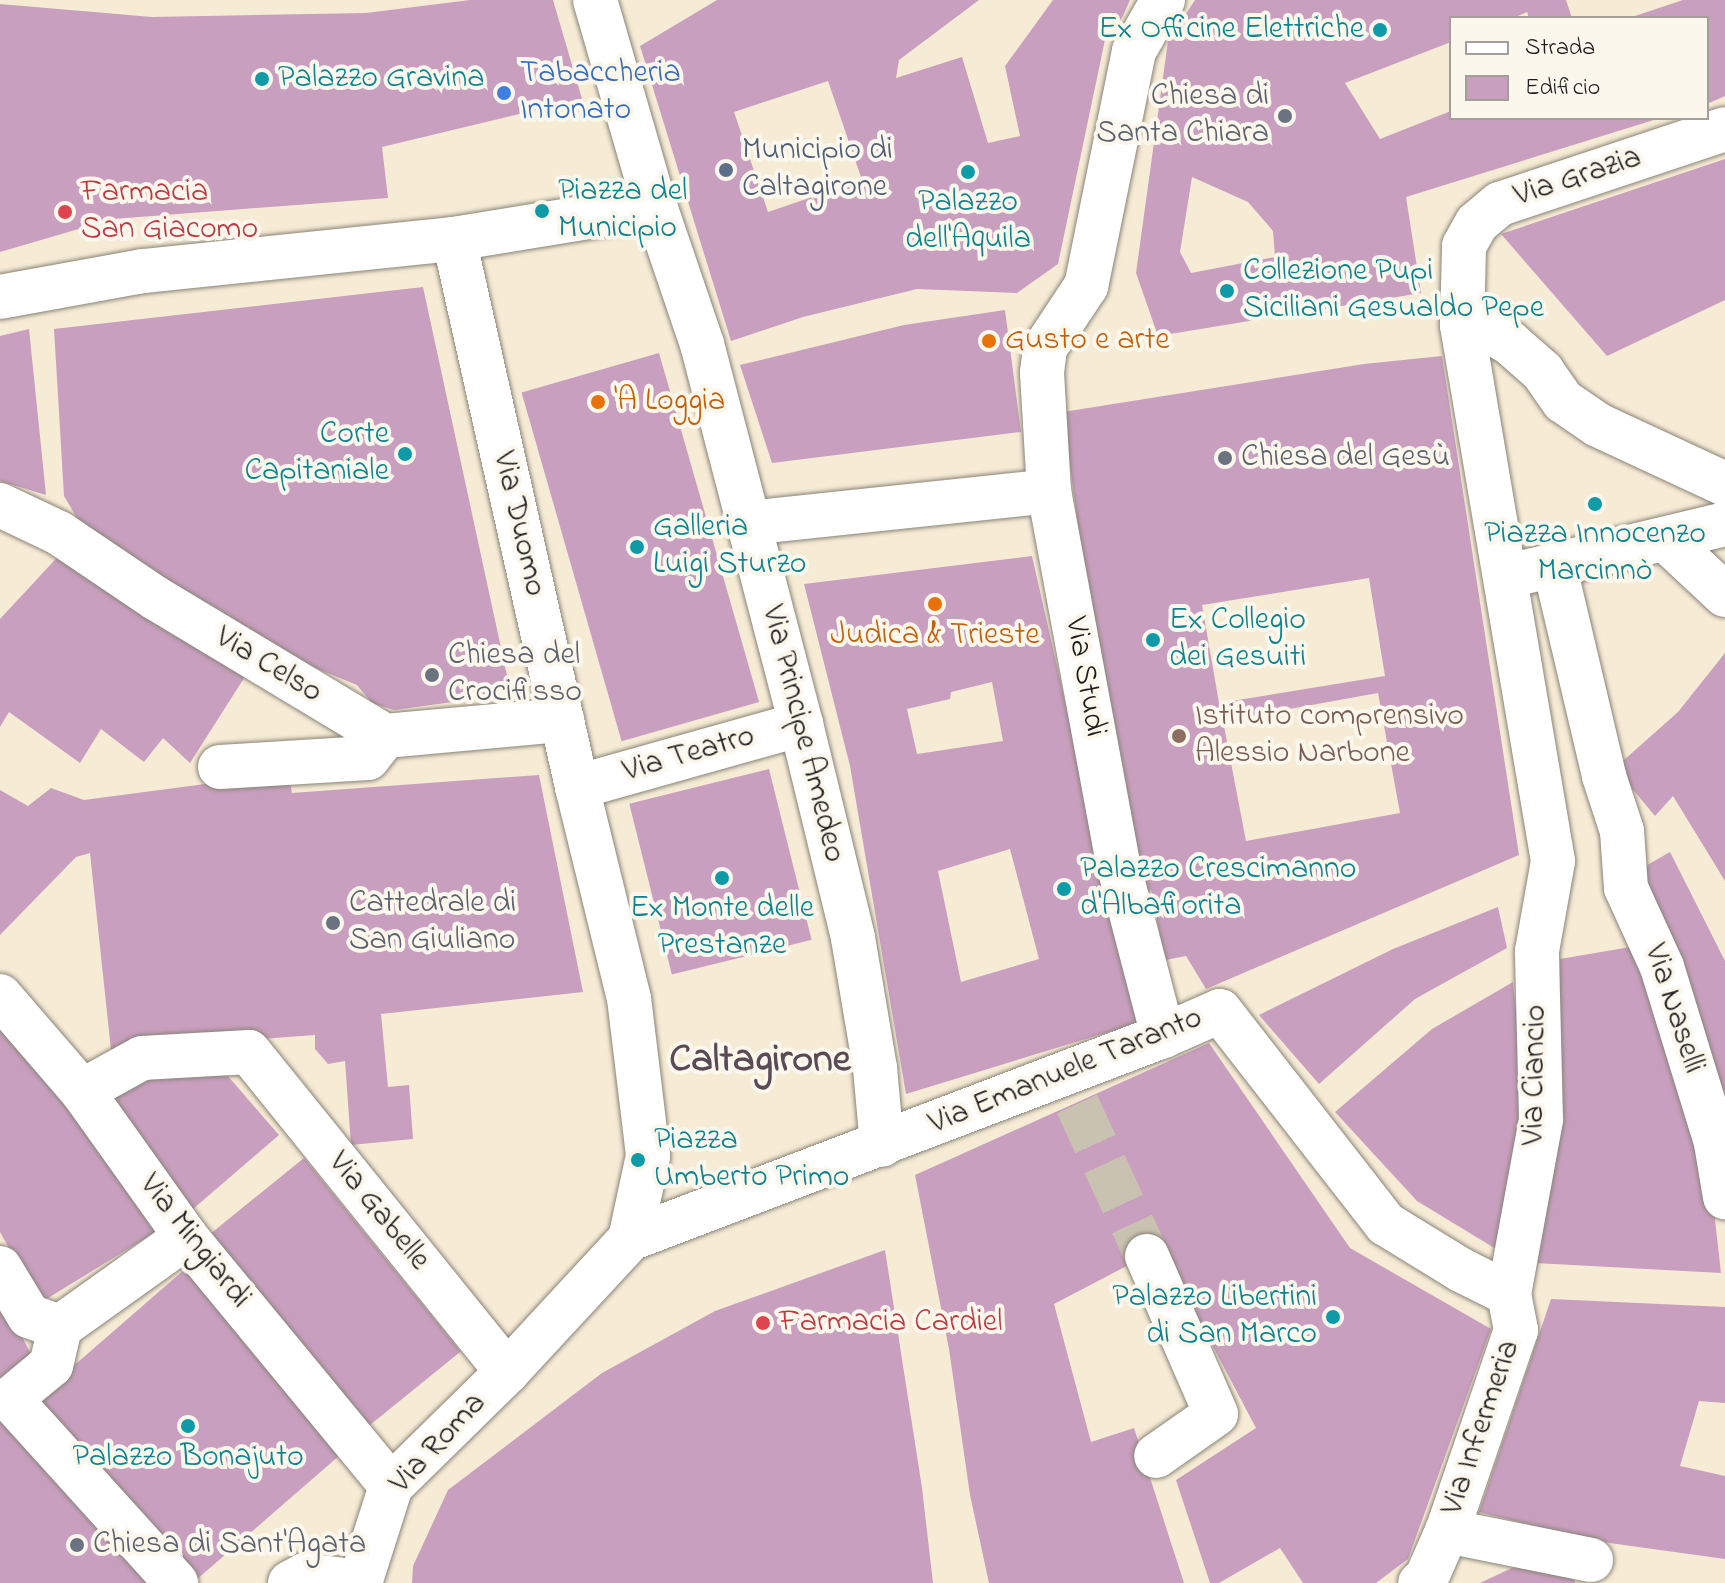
<!DOCTYPE html>
<meta charset="utf-8">
<style>
body{margin:0}
#map{position:relative;width:1725px;height:1583px;overflow:hidden;background:#f6ebd5;font-family:"Indie Flower",sans-serif}
div>[style]{position:absolute}
[style*='--x']{left:calc(var(--x)*1px);top:calc(var(--y)*1px);width:calc(var(--w)*1px);rotate:calc(var(--a)*1deg)}
.building>*{inset:0;background:#c99fbf;transform-origin:0 0}
.minor-tunnel>*{height:44px;margin-top:-22px;transform-origin:0;background:repeating-linear-gradient(90deg,#cac2b0 0 44px,transparent 0 66px)}
.roads{filter:drop-shadow(0 0 2px #898478) drop-shadow(0 0 2px #898478)}
.minor>*{height:44px;margin:-22px;padding:0 22px;transform-origin:22px;border-radius:22px;background:#fff}
.dots>*{width:22px;height:22px;translate:-50% -50%;box-sizing:border-box;border:4px solid #fbf7ec;border-radius:50%}
span{translate:-50% -50%;white-space:nowrap;text-align:center;line-height:1.15;-webkit-text-stroke:8px #fbf7ec;paint-order:stroke}
.culture-label{font-size:32px;color:#0d838f}
.right{translate:-100% -50%;text-align:right}
.left{translate:0 -50%;text-align:left}
.shop-label{font-size:32px;color:#366cbe}
.worship-label{font-size:32px;color:#5b616d}
.service-label{font-size:32px;color:#4e5e75}
.street-label{font-size:32px;color:#1c1c1c}
.health-label{font-size:32px;color:#be3a42}
.food-label{font-size:32px;color:#c56008}
.education-label{font-size:32px;color:#785e54}
.district-label{font-size:40px;color:#594a55;font-weight:700}
.legend{position:absolute;left:1449px;top:16px;width:260px;height:104px;box-sizing:border-box;background:#fbf7ec;border:2px solid #a29f99;margin:0;padding:10px 14px;list-style:none;font-size:24px;color:#1c1c1c}
.legend li{display:flex;align-items:center;gap:16px;height:40px}
.legend b{width:40px;border:2px solid #a29f99}
</style>
<div id="map">
<div class="building">
<i style="clip-path:polygon(470px 0,553px 0,582px 99px,382px 147px,388px 198px,113px 219px,0 252px,0 4px,152px 17px,366px 13px)"></i>
<i style="clip-path:polygon(evenodd,717px 0,979px 0,899px 60px,896px 78px,962px 57px,988px 143px,1020px 136px,1005px 66px,1053px 0,1130px 0,1122px 18px,1106px 35px,1058px 264px,1017px 293px,917px 289px,803px 317px,731px 341px,640px 46px,717px 0,828px 81px,862px 180px,768px 212px,734px 112px,828px 81px)"></i>
<i style="clip-path:polygon(evenodd,1195px 0,1566px 0,1572px 18px,1529px 18px,1527px 12px,1513px 18px,1451px 18px,1451px 42px,1345px 83px,1380px 139px,1451px 111px,1451px 118px,1657px 119px,1406px 197px,1421px 293px,1158px 336px,1136px 273px,1168px 41px,1195px 0,1192px 177px,1248px 202px,1273px 231px,1275px 257px,1191px 273px,1180px 252px,1192px 177px)"></i>
<i style="clip-path:polygon(1683px 0,1725px 0,1725px 96px,1707px 104px,1707px 18px,1629px 18px)"></i>
<i style="clip-path:polygon(1725px 159px,1725px 300px,1607px 356px,1501px 234px)"></i>
<i style="clip-path:polygon(423px 287px,511px 694px,394px 710px,372px 703px,357px 685px,283px 655px,84px 530px,64px 496px,54px 329px)"></i>
<i style="clip-path:polygon(1005px 310px,1021px 432px,772px 463px,740px 365px,904px 325px)"></i>
<i style="clip-path:polygon(29px 329px,46px 495px,0 481px,0 336px)"></i>
<i style="left:659px;top:353px;width:363px;height:143px;rotate:74deg"></i>
<i style="clip-path:polygon(evenodd,1442px 356px,1519px 855px,1206px 989px,1186px 956px,1165px 960px,1151px 890px,1143px 895px,1081px 549px,1063px 412px,1364px 364px,1442px 356px,1369px 578px,1385px 676px,1219px 703px,1202px 605px,1369px 578px,1442px 356px,1378px 693px,1400px 813px,1246px 841px,1223px 721px,1378px 693px)"></i>
<i style="clip-path:polygon(65px 549px,246px 675px,190px 763px,163px 738px,144px 762px,101px 729px,80px 763px,9px 712px,0 727px,0 619px)"></i>
<i style="clip-path:polygon(evenodd,1032px 556px,1138px 1023px,906px 1094px,850px 766px,804px 584px,1032px 556px,992px 682px,1003px 741px,917px 754px,907px 709px,950px 699px,951px 692px,992px 682px,1032px 556px,1010px 849px,1039px 959px,961px 982px,938px 871px,1010px 849px)"></i>
<i style="clip-path:polygon(1725px 653px,1725px 881px,1673px 796px,1655px 816px,1615px 768px,1678px 712px)"></i>
<i style="left:769px;top:769px;width:176px;height:144px;rotate:76deg"></i>
<i style="clip-path:polygon(288px 773px,292px 793px,539px 775px,583px 992px,381px 1014px,388px 1087px,409px 1085px,413px 1139px,351px 1145px,345px 1061px,328px 1064px,315px 1049px,315px 1035px,111px 1050px,90px 853px,76px 857px,0 935px,0 790px,28px 806px,51px 788px,84px 800px)"></i>
<i style="clip-path:polygon(1670px 852px,1725px 961px,1725px 1131px,1637px 871px)"></i>
<i style="clip-path:polygon(1498px 907px,1507px 948px,1415px 999px,1319px 1084px,1259px 1015px,1393px 949px)"></i>
<i style="clip-path:polygon(1642px 945px,1709px 1166px,1721px 1273px,1535px 1263px,1554px 1151px,1560px 959px)"></i>
<i style="clip-path:polygon(1513px 982px,1526px 1113px,1496px 1249px,1417px 1201px,1335px 1112px,1432px 1029px)"></i>
<i style="clip-path:polygon(0 1024px,162px 1228px,40px 1303px,0 1232px)"></i>
<i style="clip-path:polygon(1209px 1043px,1350px 1248px,1491px 1329px,1408px 1559px,1376px 1583px,1303px 1583px,1280px 1548px,1219px 1583px,1210px 1583px,1176px 1480px,1256px 1428px,1161px 1248px,1054px 1304px,1091px 1442px,1134px 1428px,1184px 1583px,989px 1583px,970px 1495px,949px 1349px,915px 1175px)"></i>
<i style="clip-path:polygon(214px 1060px,279px 1135px,193px 1209px,107px 1094px,153px 1067px)"></i>
<i style="left:304px;top:1158px;width:249px;height:127px;rotate:51deg"></i>
<i style="clip-path:polygon(885px 1250px,922px 1488px,933px 1583px,412px 1583px,413px 1566px,448px 1490px,602px 1373px,715px 1311px)"></i>
<i style="left:185px;top:1269px;width:242px;height:203px;rotate:49deg"></i>
<i style="clip-path:polygon(0 1294px,35px 1362px,0 1387px)"></i>
<i style="clip-path:polygon(1551px 1299px,1725px 1307px,1725px 1403px,1699px 1401px,1680px 1466px,1725px 1476px,1725px 1559px,1595px 1541px,1479px 1512px)"></i>
<i style="clip-path:polygon(0 1403px,158px 1583px,0 1583px)"></i>
<i style="clip-path:polygon(1514px 1567px,1574px 1578px,1575px 1583px,1480px 1583px)"></i>
</div>
<div class="minor-tunnel">
<i style="--x:1077;--y:1104;--w:167;--a:65.3"></i>
</div>
<div class="roads">
<div class="minor">
<i style="--x:595;--y:0;--w:215;--a:73.8"></i>
<i style="--x:655;--y:206;--w:146;--a:71.2"></i>
<i style="--x:702;--y:344;--w:393;--a:75.4"></i>
<i style="--x:801;--y:724;--w:220;--a:76.3"></i>
<i style="--x:853;--y:938;--w:132;--a:80.4"></i>
<i style="--x:875;--y:1068;--w:77;--a:84.8"></i>
<i style="--x:1163;--y:0;--w:59;--a:119.6"></i>
<i style="--x:1134;--y:51;--w:240;--a:101.5"></i>
<i style="--x:1086;--y:286;--w:74;--a:123.5"></i>
<i style="--x:1045;--y:348;--w:25;--a:97"></i>
<i style="--x:1042;--y:373;--w:118;--a:86.6"></i>
<i style="--x:1049;--y:491;--w:382;--a:79.5"></i>
<i style="--x:1119;--y:867;--w:175;--a:75.4"></i>
<i style="--x:454;--y:239;--w:204;--a:-9.3"></i>
<i style="--x:0;--y:297;--w:145;--a:-10.3"></i>
<i style="--x:143;--y:271;--w:313;--a:-5.9"></i>
<i style="--x:454;--y:239;--w:562;--a:77.35"></i>
<i style="--x:577;--y:787;--w:217;--a:76.2"></i>
<i style="--x:629;--y:998;--w:159;--a:83.1"></i>
<i style="--x:648;--y:1156;--w:85;--a:102.2"></i>
<i style="--x:1462;--y:325;--w:23;--a:10"></i>
<i style="--x:1485;--y:329;--w:29;--a:29"></i>
<i style="--x:1510;--y:343;--w:43;--a:41.2"></i>
<i style="--x:1542;--y:371;--w:37;--a:55"></i>
<i style="--x:1563;--y:401;--w:42;--a:34.4"></i>
<i style="--x:1598;--y:425;--w:140;--a:24.9"></i>
<i style="--x:0;--y:505;--w:65;--a:25.4"></i>
<i style="--x:59;--y:533;--w:118;--a:34"></i>
<i style="--x:157;--y:599;--w:266;--a:31"></i>
<i style="--x:385;--y:736;--w:178;--a:-5.2"></i>
<i style="--x:747;--y:523;--w:304;--a:-6"></i>
<i style="--x:1665;--y:539;--w:82;--a:43"></i>
<i style="--x:1554;--y:564;--w:218;--a:76.7"></i>
<i style="--x:1604;--y:776;--w:58;--a:71.9"></i>
<i style="--x:1622;--y:831;--w:57;--a:86"></i>
<i style="--x:1626;--y:888;--w:87;--a:65.5"></i>
<i style="--x:1662;--y:967;--w:184;--a:72.9"></i>
<i style="--x:1716;--y:1143;--w:55;--a:80.5"></i>
<i style="--x:1525;--y:572;--w:206;--a:-13.5"></i>
<i style="--x:220;--y:767;--w:148;--a:-3.5"></i>
<i style="--x:368;--y:758;--w:28;--a:-52"></i>
<i style="--x:577;--y:787;--w:233;--a:-15.7"></i>
<i style="--x:0;--y:996;--w:125;--a:49.2"></i>
<i style="--x:82;--y:1091;--w:179;--a:54.5"></i>
<i style="--x:186;--y:1237;--w:323;--a:50.5"></i>
<i style="--x:82;--y:1091;--w:68;--a:-28.8"></i>
<i style="--x:142;--y:1058;--w:107;--a:-3.2"></i>
<i style="--x:249;--y:1052;--w:411;--a:51.1"></i>
<i style="--x:1147;--y:1256;--w:172;--a:66.4"></i>
<i style="--x:1216;--y:1414;--w:73;--a:145"></i>
<i style="--x:0;--y:1268;--w:56;--a:58.9"></i>
<i style="--x:29;--y:1316;--w:33;--a:20"></i>
<i style="--x:1509;--y:1294;--w:178;--a:-79.6"></i>
<i style="--x:1541;--y:1119;--w:168;--a:-91.4"></i>
<i style="--x:1537;--y:951;--w:91;--a:-79.9"></i>
<i style="--x:1553;--y:861;--w:544;--a:-99.64"></i>
<i style="--x:1462;--y:325;--w:79;--a:-88.5"></i>
<i style="--x:1464;--y:246;--w:26;--a:-61"></i>
<i style="--x:1477;--y:223;--w:30;--a:-40"></i>
<i style="--x:1500;--y:204;--w:237;--a:-18.4"></i>
<i style="--x:60;--y:1327;--w:39;--a:103"></i>
<i style="--x:51;--y:1365;--w:53;--a:140.3"></i>
<i style="--x:10;--y:1399;--w:248;--a:47.9"></i>
<i style="--x:60;--y:1327;--w:155;--a:-35.5"></i>
<i style="--x:1447;--y:1531;--w:147;--a:11.4"></i>
<i style="--x:290;--y:1583;--w:17;--a:-28"></i>
<i style="--x:305;--y:1575;--w:55;--a:7.3"></i>
<i style="--x:360;--y:1583;--w:102;--a:-72.3"></i>
<i style="--x:391;--y:1486;--w:163;--a:-44.5"></i>
<i style="--x:507;--y:1372;--w:181;--a:-47.2"></i>
<i style="--x:630;--y:1239;--w:570;--a:-20.85"></i>
<i style="--x:1163;--y:1036;--w:62;--a:-23.7"></i>
<i style="--x:1220;--y:1011;--w:270;--a:52.1"></i>
<i style="--x:1386;--y:1224;--w:88;--a:31.5"></i>
<i style="--x:1461;--y:1270;--w:54;--a:26.6"></i>
<i style="--x:1509;--y:1294;--w:37;--a:79"></i>
<i style="--x:1516;--y:1330;--w:213;--a:108.9"></i>
<i style="--x:1447;--y:1531;--w:52;--a:113.6"></i>
<i style="--x:1426;--y:1579;--w:7;--a:146"></i>
</div>
</div>
<div class="dots">
<i style="left:1380px;top:30px;background:#0f9aa8"></i>
<i style="left:262px;top:79px;background:#0f9aa8"></i>
<i style="left:504px;top:93px;background:#3f7fe0"></i>
<i style="left:1285px;top:116px;background:#6b7280"></i>
<i style="left:726px;top:170px;background:#5c6f8a"></i>
<i style="left:968px;top:172px;background:#0f9aa8"></i>
<i style="left:542px;top:211px;background:#0f9aa8"></i>
<i style="left:65px;top:212px;background:#e0444e"></i>
<i style="left:1227px;top:291px;background:#0f9aa8"></i>
<i style="left:989px;top:341px;background:#e8710a"></i>
<i style="left:598px;top:402px;background:#e8710a"></i>
<i style="left:405px;top:454px;background:#0f9aa8"></i>
<i style="left:1225px;top:458px;background:#6b7280"></i>
<i style="left:1595px;top:504px;background:#0f9aa8"></i>
<i style="left:637px;top:547px;background:#0f9aa8"></i>
<i style="left:935px;top:604px;background:#e8710a"></i>
<i style="left:1153px;top:640px;background:#0f9aa8"></i>
<i style="left:432px;top:675px;background:#6b7280"></i>
<i style="left:1179px;top:736px;background:#8d6e63"></i>
<i style="left:722px;top:878px;background:#0f9aa8"></i>
<i style="left:1064px;top:889px;background:#0f9aa8"></i>
<i style="left:333px;top:923px;background:#6b7280"></i>
<i style="left:638px;top:1160px;background:#0f9aa8"></i>
<i style="left:1333px;top:1317px;background:#0f9aa8"></i>
<i style="left:763px;top:1323px;background:#e0444e"></i>
<i style="left:188px;top:1426px;background:#0f9aa8"></i>
<i style="left:77px;top:1545px;background:#6b7280"></i>
</div>
<div class="culture-label">
<span class="right" style="left:1364px;top:30px">Ex Officine Elettriche</span>
<span class="left" style="left:278px;top:79px">Palazzo Gravina</span>
<span class="left" style="left:558px;top:211px">Piazza del<br>Municipio</span>
<span style="left:968px;top:222px">Palazzo<br>dell'Aquila</span>
<span class="left" style="left:1243px;top:291px">Collezione Pupi<br>Siciliani Gesualdo Pepe</span>
<span class="right" style="left:389px;top:454px">Corte<br>Capitaniale</span>
<span class="left" style="left:653px;top:547px">Galleria<br>Luigi Sturzo</span>
<span style="left:1595px;top:554px">Piazza Innocenzo<br>Marcinnò</span>
<span class="left" style="left:1169px;top:640px">Ex Collegio<br>dei Gesuiti</span>
<span class="left" style="left:1080px;top:889px">Palazzo Crescimanno<br>d'Albafiorita</span>
<span style="left:722px;top:928px">Ex Monte delle<br>Prestanze</span>
<span class="left" style="left:654px;top:1160px">Piazza<br>Umberto Primo</span>
<span class="right" style="left:1317px;top:1317px">Palazzo Libertini<br>di San Marco</span>
<span style="left:188px;top:1458px">Palazzo Bonajuto</span>
</div>
<div class="shop-label">
<span class="left" style="left:520px;top:93px">Tabaccheria<br>Intonato</span>
</div>
<div class="worship-label">
<span class="right" style="left:1269px;top:116px">Chiesa di<br>Santa Chiara</span>
<span class="left" style="left:1241px;top:458px">Chiesa del Gesù</span>
<span class="left" style="left:448px;top:675px">Chiesa del<br>Crocifisso</span>
<span class="left" style="left:349px;top:923px">Cattedrale di<br>San Giuliano</span>
<span class="left" style="left:93px;top:1545px">Chiesa di Sant'Agata</span>
</div>
<div class="service-label">
<span class="left" style="left:742px;top:170px">Municipio di<br>Caltagirone</span>
</div>
<div class="street-label">
<span style="left:1578px;top:178px;rotate:-18deg">Via Grazia</span>
<span style="left:518px;top:524px;rotate:77deg">Via Duomo</span>
<span style="left:268px;top:666px;rotate:31deg">Via Celso</span>
<span style="left:1084px;top:677px;rotate:80deg">Via Studi</span>
<span style="left:802px;top:734px;rotate:76deg">Via Principe Amedeo</span>
<span style="left:689px;top:755px;rotate:-16deg">Via Teatro</span>
<span style="left:1673px;top:1009px;rotate:72deg">Via Naselli</span>
<span style="left:1066px;top:1072px;rotate:-22deg">Via Emanuele Taranto</span>
<span style="left:1536px;top:1075px;rotate:-89deg">Via Ciancio</span>
<span style="left:378px;top:1212px;rotate:51deg">Via Gabelle</span>
<span style="left:194px;top:1242px;rotate:52deg">Via Mingiardi</span>
<span style="left:1482px;top:1428px;rotate:-71deg">Via Infermeria</span>
<span style="left:439px;top:1444px;rotate:-47deg">Via Roma</span>
</div>
<div class="health-label">
<span class="left" style="left:81px;top:212px">Farmacia<br>San Giacomo</span>
<span class="left" style="left:779px;top:1323px">Farmacia Cardiel</span>
</div>
<div class="food-label">
<span class="left" style="left:1005px;top:341px">Gusto e arte</span>
<span class="left" style="left:614px;top:402px">'A Loggia</span>
<span style="left:935px;top:636px">Judica &amp; Trieste</span>
</div>
<div class="education-label">
<span class="left" style="left:1195px;top:736px">Istituto comprensivo<br>Alessio Narbone</span>
</div>
<div class="district-label">
<span style="left:760px;top:1061px">Caltagirone</span>
</div>
<ul class="legend">
<li><b style="height:10px;background:#fff"></b>Strada</li>
<li><b style="height:22px;background:#c99fbf"></b>Edificio</li>
</ul>
</div>
